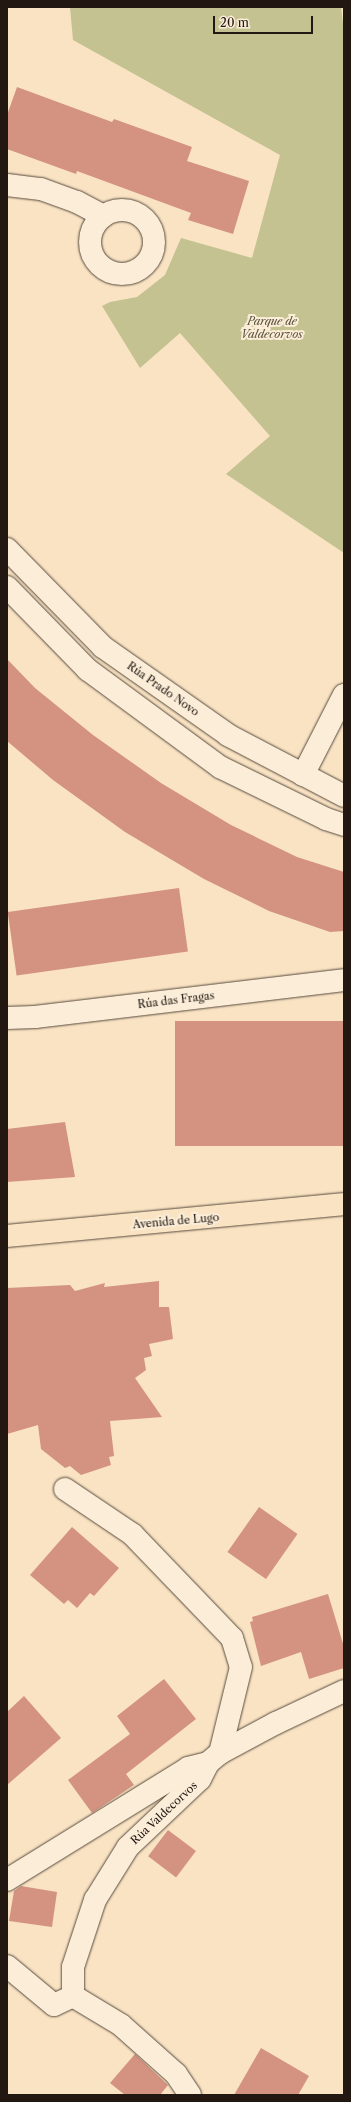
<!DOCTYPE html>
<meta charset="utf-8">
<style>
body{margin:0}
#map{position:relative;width:351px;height:2102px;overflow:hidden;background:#f9e3c3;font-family:"Libre Caslon Text",serif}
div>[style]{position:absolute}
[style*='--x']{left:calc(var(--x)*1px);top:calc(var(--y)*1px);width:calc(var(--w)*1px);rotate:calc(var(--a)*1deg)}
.green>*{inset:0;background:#c3c290}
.building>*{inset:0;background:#d49280;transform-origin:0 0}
.roads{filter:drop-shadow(0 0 1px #584a3e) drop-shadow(0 0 1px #584a3e)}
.street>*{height:22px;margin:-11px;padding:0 11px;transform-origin:11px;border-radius:11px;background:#fbedd8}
.street>.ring{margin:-11px;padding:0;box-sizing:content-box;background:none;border:22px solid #fbedd8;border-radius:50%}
.highway>*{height:22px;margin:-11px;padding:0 11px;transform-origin:11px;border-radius:11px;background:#f9e3c3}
span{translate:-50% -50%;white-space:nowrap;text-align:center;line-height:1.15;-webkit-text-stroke:4px #fbedd8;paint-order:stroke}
.park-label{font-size:11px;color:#5a533d;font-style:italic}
.street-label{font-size:11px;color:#221711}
.frame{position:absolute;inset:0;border:8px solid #221711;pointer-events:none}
.scale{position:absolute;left:213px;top:16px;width:100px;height:18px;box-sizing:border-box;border:2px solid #221711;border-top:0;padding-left:5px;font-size:12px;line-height:14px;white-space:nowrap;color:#221711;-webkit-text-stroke:3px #fbedd8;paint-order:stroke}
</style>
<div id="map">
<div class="green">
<i style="clip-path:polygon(70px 7px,341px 7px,344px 31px,344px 553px,226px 474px,270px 436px,180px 333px,140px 368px,102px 306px,110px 302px,137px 297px,165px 275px,181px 238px,252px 258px,280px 155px,73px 40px)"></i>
</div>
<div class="building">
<i style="clip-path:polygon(17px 87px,112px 122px,114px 119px,192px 147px,187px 161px,249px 181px,233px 234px,188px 220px,191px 213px,77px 171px,76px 174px,7px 149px,7px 115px)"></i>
<i style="clip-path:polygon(7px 659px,35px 688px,93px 735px,161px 783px,231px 825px,297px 857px,344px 872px,344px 931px,330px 932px,269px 911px,204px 879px,125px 832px,53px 780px,7px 741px)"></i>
<i style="left:179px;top:888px;width:64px;height:173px;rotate:82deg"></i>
<i style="left:344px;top:1021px;width:125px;height:169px;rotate:90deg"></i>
<i style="clip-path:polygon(65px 1122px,75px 1177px,7px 1182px,7px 1129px)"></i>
<i style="clip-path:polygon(159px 1281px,159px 1307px,169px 1307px,173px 1339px,149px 1344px,152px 1356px,144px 1358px,146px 1370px,135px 1378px,162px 1417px,110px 1421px,114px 1456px,109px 1457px,111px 1465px,81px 1475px,70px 1466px,65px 1468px,41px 1449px,38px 1425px,7px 1434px,7px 1288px,70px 1285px,75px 1291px,105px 1283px,104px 1287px)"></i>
<i style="left:259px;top:1507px;width:47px;height:55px;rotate:35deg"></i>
<i style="clip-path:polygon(72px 1527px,119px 1568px,94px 1596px,90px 1593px,77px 1608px,68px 1600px,64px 1604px,30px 1575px)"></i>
<i style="clip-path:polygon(328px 1594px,344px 1647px,344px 1668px,309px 1679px,301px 1652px,261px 1666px,250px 1622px,253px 1621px,252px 1617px)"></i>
<i style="clip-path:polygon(164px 1679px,196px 1719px,126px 1774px,134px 1785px,92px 1813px,68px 1780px,130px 1734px,117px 1716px)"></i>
<i style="clip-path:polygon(24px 1696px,61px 1738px,7px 1785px,7px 1712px)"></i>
<i style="left:168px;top:1830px;width:35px;height:33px;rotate:37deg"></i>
<i style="clip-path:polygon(21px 1886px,57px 1892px,52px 1927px,9px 1921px,14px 1891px)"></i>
<i style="clip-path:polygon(261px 2048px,309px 2076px,298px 2095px,234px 2095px)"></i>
<i style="clip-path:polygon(135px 2054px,168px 2085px,160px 2095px,125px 2095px,110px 2083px)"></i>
</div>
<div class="roads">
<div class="street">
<i style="--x:7;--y:185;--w:34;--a:7"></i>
<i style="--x:41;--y:189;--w:38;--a:20"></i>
<i style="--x:77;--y:202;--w:30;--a:28"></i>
<i class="ring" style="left:90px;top:210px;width:42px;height:42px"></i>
<i style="--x:7;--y:549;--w:137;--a:45.6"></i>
<i style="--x:103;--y:647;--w:153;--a:35.1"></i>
<i style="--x:228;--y:735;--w:131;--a:27.7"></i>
<i style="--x:7;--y:587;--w:116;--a:45.7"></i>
<i style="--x:88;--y:670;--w:164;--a:36.3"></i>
<i style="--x:220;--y:767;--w:118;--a:26.1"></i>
<i style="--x:326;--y:819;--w:19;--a:18"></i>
<i style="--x:303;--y:775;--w:90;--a:-62.9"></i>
<i style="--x:7;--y:1018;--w:28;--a:-2"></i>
<i style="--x:35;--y:1017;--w:311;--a:-6.8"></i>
<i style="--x:65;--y:1489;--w:81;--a:33.9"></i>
<i style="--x:132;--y:1534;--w:144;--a:46.1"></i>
<i style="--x:232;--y:1638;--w:30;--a:73"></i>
<i style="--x:241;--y:1667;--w:89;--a:103.7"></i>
<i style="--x:7;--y:1880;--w:213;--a:-31.7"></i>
<i style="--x:188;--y:1768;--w:21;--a:-14"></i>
<i style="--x:7;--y:1966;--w:61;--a:39.7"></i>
<i style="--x:54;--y:2005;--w:21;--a:-25"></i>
<i style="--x:73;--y:1996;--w:29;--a:-90"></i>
<i style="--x:73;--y:1967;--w:71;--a:-71.8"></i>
<i style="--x:95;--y:1900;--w:62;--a:-58.1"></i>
<i style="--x:128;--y:1847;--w:99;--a:-43.4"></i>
<i style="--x:200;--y:1779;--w:18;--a:-63"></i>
<i style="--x:208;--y:1763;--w:16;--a:-40"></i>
<i style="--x:220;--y:1753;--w:64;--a:-28.2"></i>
<i style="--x:276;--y:1723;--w:75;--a:-25.2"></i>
<i style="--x:73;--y:1996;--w:56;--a:31.1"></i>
<i style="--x:121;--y:2025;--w:74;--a:41.7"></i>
<i style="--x:176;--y:2074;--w:25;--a:56"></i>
</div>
<div class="highway">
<i style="--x:7;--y:1236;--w:339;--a:-5.4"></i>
</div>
</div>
<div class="park-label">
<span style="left:272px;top:328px">Parque de<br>Valdecorvos</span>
</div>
<div class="street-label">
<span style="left:163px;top:689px;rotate:35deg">Rúa Prado Novo</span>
<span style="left:176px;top:1000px;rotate:-7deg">Rúa das Fragas</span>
<span style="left:176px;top:1221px;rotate:-5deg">Avenida de Lugo</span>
<span style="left:164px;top:1813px;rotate:-43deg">Rúa Valdecorvos</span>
</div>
<div class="frame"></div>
<div class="scale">20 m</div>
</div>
